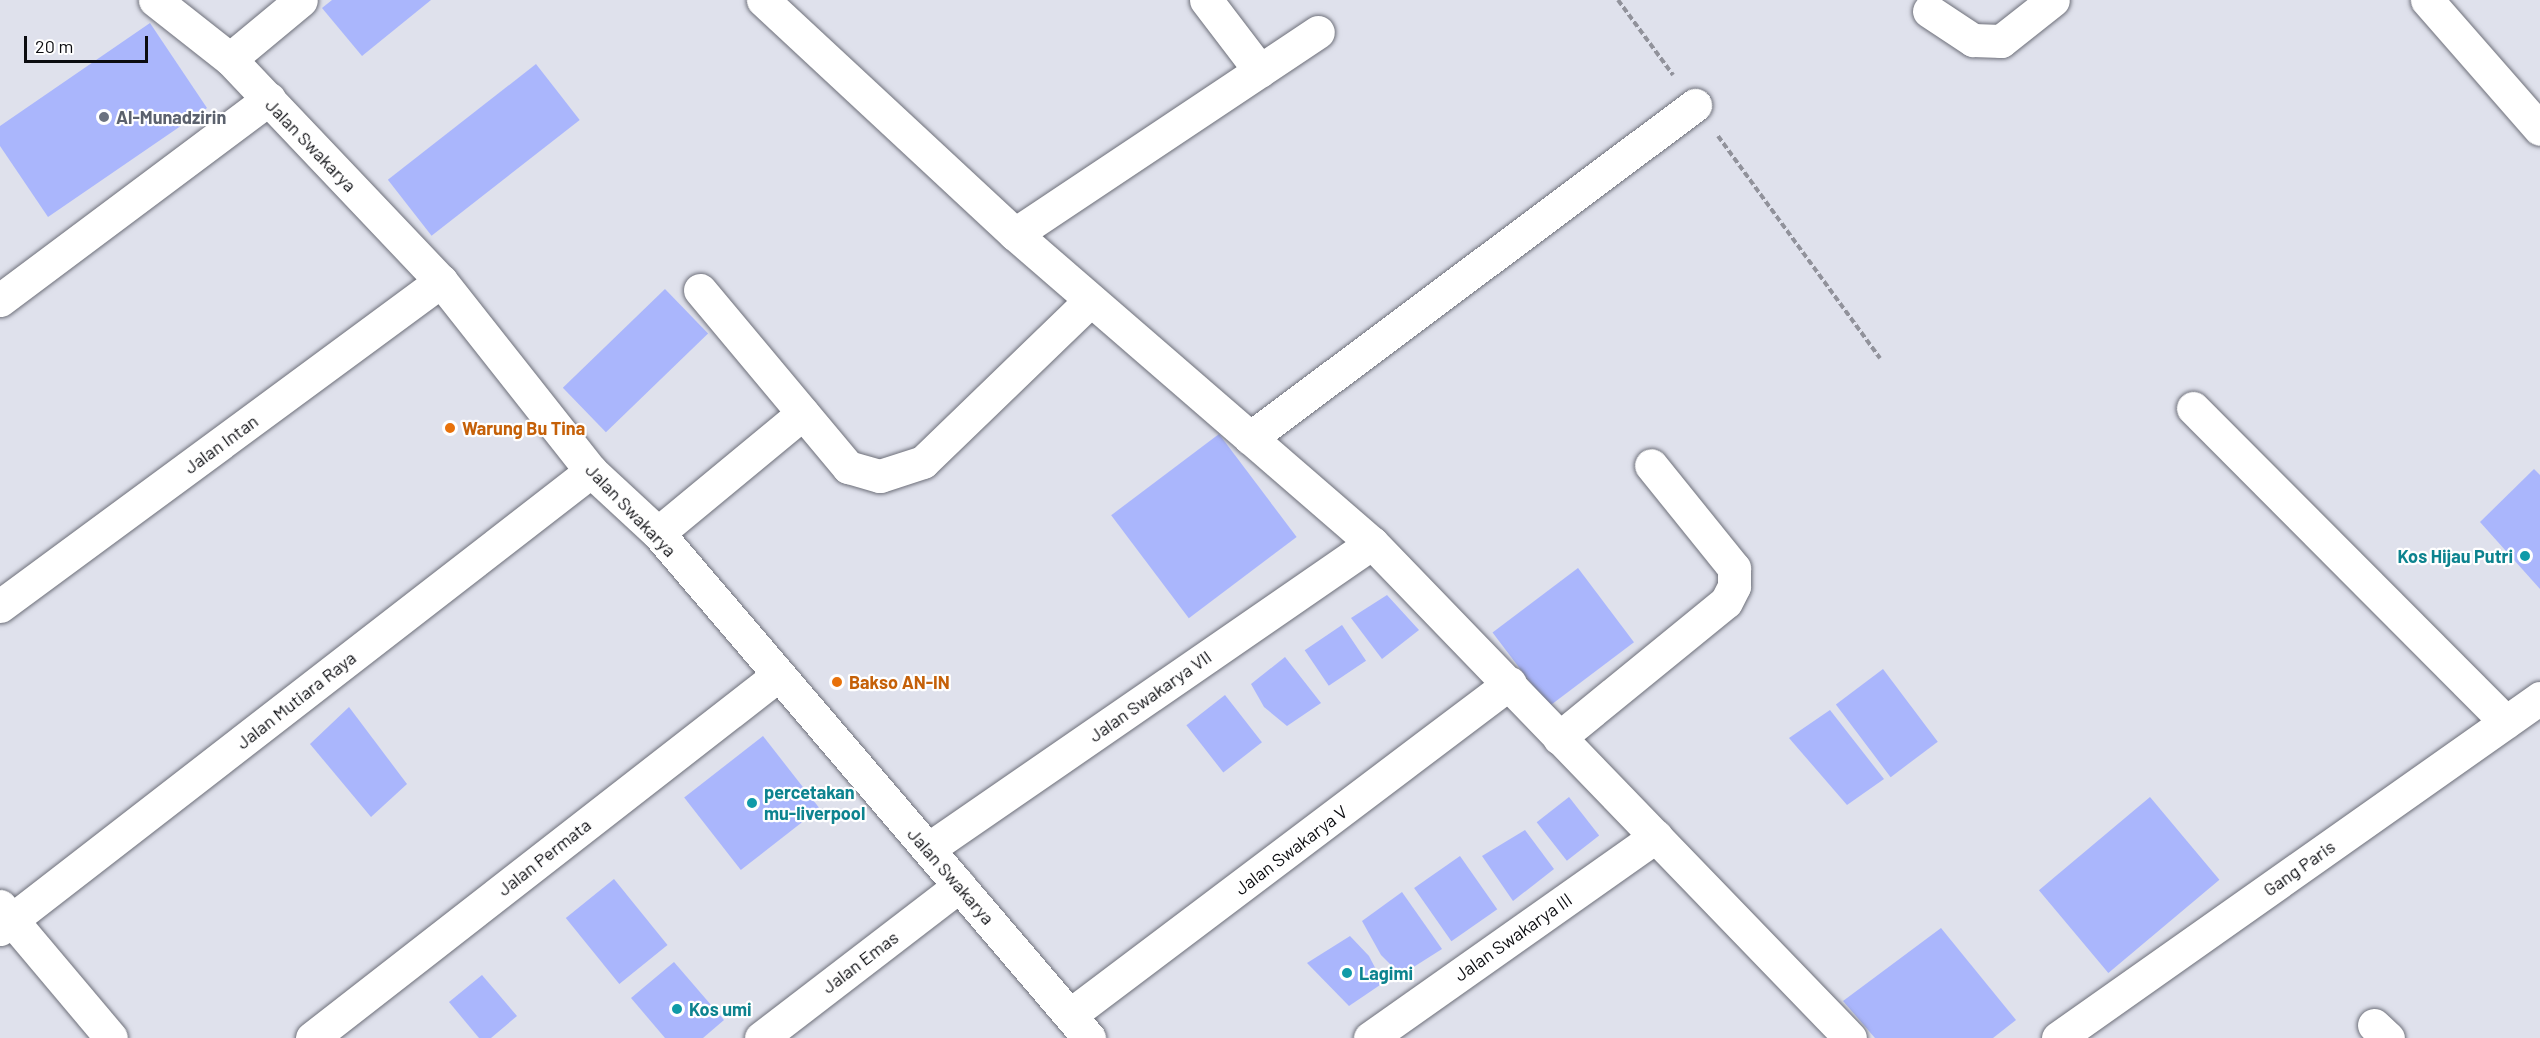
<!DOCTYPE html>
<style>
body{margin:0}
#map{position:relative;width:2540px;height:1038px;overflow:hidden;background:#dfe1ec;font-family:Barlow,sans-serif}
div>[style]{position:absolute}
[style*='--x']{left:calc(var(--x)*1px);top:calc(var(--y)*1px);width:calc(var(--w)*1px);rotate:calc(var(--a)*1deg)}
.building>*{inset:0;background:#aab6fc;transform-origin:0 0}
.path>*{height:4px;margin-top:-2px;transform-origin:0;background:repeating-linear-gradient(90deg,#91929b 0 6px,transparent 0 9px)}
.roads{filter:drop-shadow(0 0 2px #6d6f79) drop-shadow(0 0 2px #6d6f79)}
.street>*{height:33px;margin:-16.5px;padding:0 16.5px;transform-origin:16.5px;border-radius:16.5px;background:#fff}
.dots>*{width:16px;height:16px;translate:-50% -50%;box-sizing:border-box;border:3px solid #fff;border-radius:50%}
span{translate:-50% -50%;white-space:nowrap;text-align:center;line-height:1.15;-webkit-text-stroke:4.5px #fff;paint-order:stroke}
.worship-label{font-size:18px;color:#5b616d;font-weight:700}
.left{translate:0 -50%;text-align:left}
.street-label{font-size:18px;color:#0b0c10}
.food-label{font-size:18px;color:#c56008;font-weight:700}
.culture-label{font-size:18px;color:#0d838f;font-weight:700}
.right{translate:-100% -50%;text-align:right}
.scale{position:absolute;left:24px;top:36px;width:124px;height:27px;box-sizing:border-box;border:3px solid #0b0c10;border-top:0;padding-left:8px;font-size:18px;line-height:21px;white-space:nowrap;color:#0b0c10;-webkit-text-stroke:4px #fff;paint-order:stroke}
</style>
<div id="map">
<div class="building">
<i style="clip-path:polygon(332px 0,431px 0,362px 56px,322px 8px)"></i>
<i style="clip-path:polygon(150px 23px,207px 108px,48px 217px,0 146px,0 126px)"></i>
<i style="left:536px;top:64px;width:71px;height:188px;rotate:52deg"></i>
<i style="left:665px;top:289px;width:62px;height:142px;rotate:46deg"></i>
<i style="left:1219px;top:434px;width:129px;height:135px;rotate:53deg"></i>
<i style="clip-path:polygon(2534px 469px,2540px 475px,2540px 589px,2480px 522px)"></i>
<i style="left:1578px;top:568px;width:93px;height:107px;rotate:53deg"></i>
<i style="clip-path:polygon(1387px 595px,1419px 630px,1382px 659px,1351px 618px)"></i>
<i style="left:1342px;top:625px;width:43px;height:45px;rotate:56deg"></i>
<i style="clip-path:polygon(1285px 657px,1321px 703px,1287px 726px,1264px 707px,1251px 684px)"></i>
<i style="left:1883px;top:669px;width:91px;height:59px;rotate:53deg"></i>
<i style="left:1225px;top:695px;width:60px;height:49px;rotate:52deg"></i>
<i style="clip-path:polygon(349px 707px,407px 784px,371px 817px,310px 744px)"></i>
<i style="clip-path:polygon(1830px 710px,1884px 779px,1847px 805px,1789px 738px)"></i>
<i style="left:763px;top:736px;width:92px;height:100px;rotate:52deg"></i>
<i style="left:1569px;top:797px;width:49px;height:41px;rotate:52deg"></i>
<i style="left:2150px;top:797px;width:108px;height:145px;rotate:50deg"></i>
<i style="clip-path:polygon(1525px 830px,1554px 869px,1513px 901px,1482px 856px)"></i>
<i style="left:1460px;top:856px;width:65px;height:56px;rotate:55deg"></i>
<i style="left:614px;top:879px;width:85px;height:62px;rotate:51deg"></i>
<i style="clip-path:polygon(1402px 892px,1442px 949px,1401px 975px,1381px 955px,1362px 921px)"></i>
<i style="clip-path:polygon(1941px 928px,2016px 1020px,1993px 1038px,1875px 1038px,1843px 1001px)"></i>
<i style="clip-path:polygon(1350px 936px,1369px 956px,1383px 983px,1349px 1006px,1307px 963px)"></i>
<i style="clip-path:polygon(674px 962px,724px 1020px,703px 1038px,665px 1038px,631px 998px)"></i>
<i style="clip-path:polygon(482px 975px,517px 1016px,491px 1038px,479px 1038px,449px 1002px)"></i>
</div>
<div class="path">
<i style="--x:1618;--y:0;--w:93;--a:53.7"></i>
<i style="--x:1718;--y:136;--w:275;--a:53.9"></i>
</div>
<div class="roads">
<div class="street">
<i style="--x:155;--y:0;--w:95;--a:38.2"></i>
<i style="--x:230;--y:59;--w:306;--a:46.5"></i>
<i style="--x:441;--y:281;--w:242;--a:51.7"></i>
<i style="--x:591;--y:471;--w:91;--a:42.8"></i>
<i style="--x:658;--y:533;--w:664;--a:49.52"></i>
<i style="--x:763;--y:0;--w:344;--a:42.9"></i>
<i style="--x:1015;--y:234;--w:472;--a:40.9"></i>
<i style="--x:1372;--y:543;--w:688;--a:46"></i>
<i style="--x:1206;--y:0;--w:89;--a:52.7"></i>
<i style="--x:2427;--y:0;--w:171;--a:48.8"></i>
<i style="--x:1929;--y:11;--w:53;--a:33.4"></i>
<i style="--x:1973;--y:40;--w:28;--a:2"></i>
<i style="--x:2001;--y:41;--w:66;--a:-38.3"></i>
<i style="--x:230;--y:59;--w:92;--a:-39.7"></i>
<i style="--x:1015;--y:234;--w:364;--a:-33.7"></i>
<i style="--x:700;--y:290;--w:231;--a:50.1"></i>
<i style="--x:848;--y:467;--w:33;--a:16"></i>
<i style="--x:880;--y:476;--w:45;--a:-18"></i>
<i style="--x:923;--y:462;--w:233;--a:-44"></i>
<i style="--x:0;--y:300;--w:336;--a:-36.8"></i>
<i style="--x:2193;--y:408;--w:443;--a:45.1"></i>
<i style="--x:1250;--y:438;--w:556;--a:-36.81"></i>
<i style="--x:658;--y:533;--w:188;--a:-39.6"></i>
<i style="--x:0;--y:606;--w:548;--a:-36.39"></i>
<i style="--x:1559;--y:738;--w:215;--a:-39.2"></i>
<i style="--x:1726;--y:602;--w:18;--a:-63"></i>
<i style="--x:1734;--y:586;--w:18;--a:-90"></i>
<i style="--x:1734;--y:568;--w:132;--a:-128.9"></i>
<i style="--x:928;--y:849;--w:539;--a:-34.57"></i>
<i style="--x:0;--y:906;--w:172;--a:49.9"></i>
<i style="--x:0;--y:929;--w:748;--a:-37.77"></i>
<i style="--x:1070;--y:1015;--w:551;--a:-37.04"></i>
<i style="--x:2374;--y:1025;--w:19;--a:43"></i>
<i style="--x:312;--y:1038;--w:589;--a:-37.9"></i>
<i style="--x:761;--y:1038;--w:250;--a:-37.5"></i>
<i style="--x:1370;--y:1038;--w:350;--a:-35.2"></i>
<i style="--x:2058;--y:1038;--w:590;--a:-35.2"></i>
</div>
</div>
<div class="dots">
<i style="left:104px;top:117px;background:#6b7280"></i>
<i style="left:450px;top:428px;background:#e8710a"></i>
<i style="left:2525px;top:556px;background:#0f9aa8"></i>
<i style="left:837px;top:682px;background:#e8710a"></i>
<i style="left:752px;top:803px;background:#0f9aa8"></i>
<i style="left:1347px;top:973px;background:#0f9aa8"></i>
<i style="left:677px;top:1009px;background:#0f9aa8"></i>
</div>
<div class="worship-label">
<span class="left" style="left:116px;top:117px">Al-Munadzirin</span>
</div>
<div class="street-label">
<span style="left:311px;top:145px;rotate:46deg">Jalan Swakarya</span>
<span style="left:221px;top:444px;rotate:-36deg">Jalan Intan</span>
<span style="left:631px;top:510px;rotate:46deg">Jalan Swakarya</span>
<span style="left:1150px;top:696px;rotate:-35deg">Jalan Swakarya VII</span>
<span style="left:296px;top:700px;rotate:-38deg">Jalan Mutiara Raya</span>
<span style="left:1291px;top:850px;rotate:-37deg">Jalan Swakarya V</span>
<span style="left:544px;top:857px;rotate:-38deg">Jalan Permata</span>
<span style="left:2299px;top:868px;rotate:-35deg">Gang Paris</span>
<span style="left:951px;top:876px;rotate:49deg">Jalan Swakarya</span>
<span style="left:1513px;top:937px;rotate:-35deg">Jalan Swakarya III</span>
<span style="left:860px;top:962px;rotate:-37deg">Jalan Emas</span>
</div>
<div class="food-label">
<span class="left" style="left:462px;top:428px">Warung Bu Tina</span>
<span class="left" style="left:849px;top:682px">Bakso AN-IN</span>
</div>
<div class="culture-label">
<span class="right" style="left:2513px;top:556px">Kos Hijau Putri</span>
<span class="left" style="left:764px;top:803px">percetakan<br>mu-liverpool</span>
<span class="left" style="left:1359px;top:973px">Lagimi</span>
<span class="left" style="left:689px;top:1009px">Kos umi</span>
</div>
<div class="scale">20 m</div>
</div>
